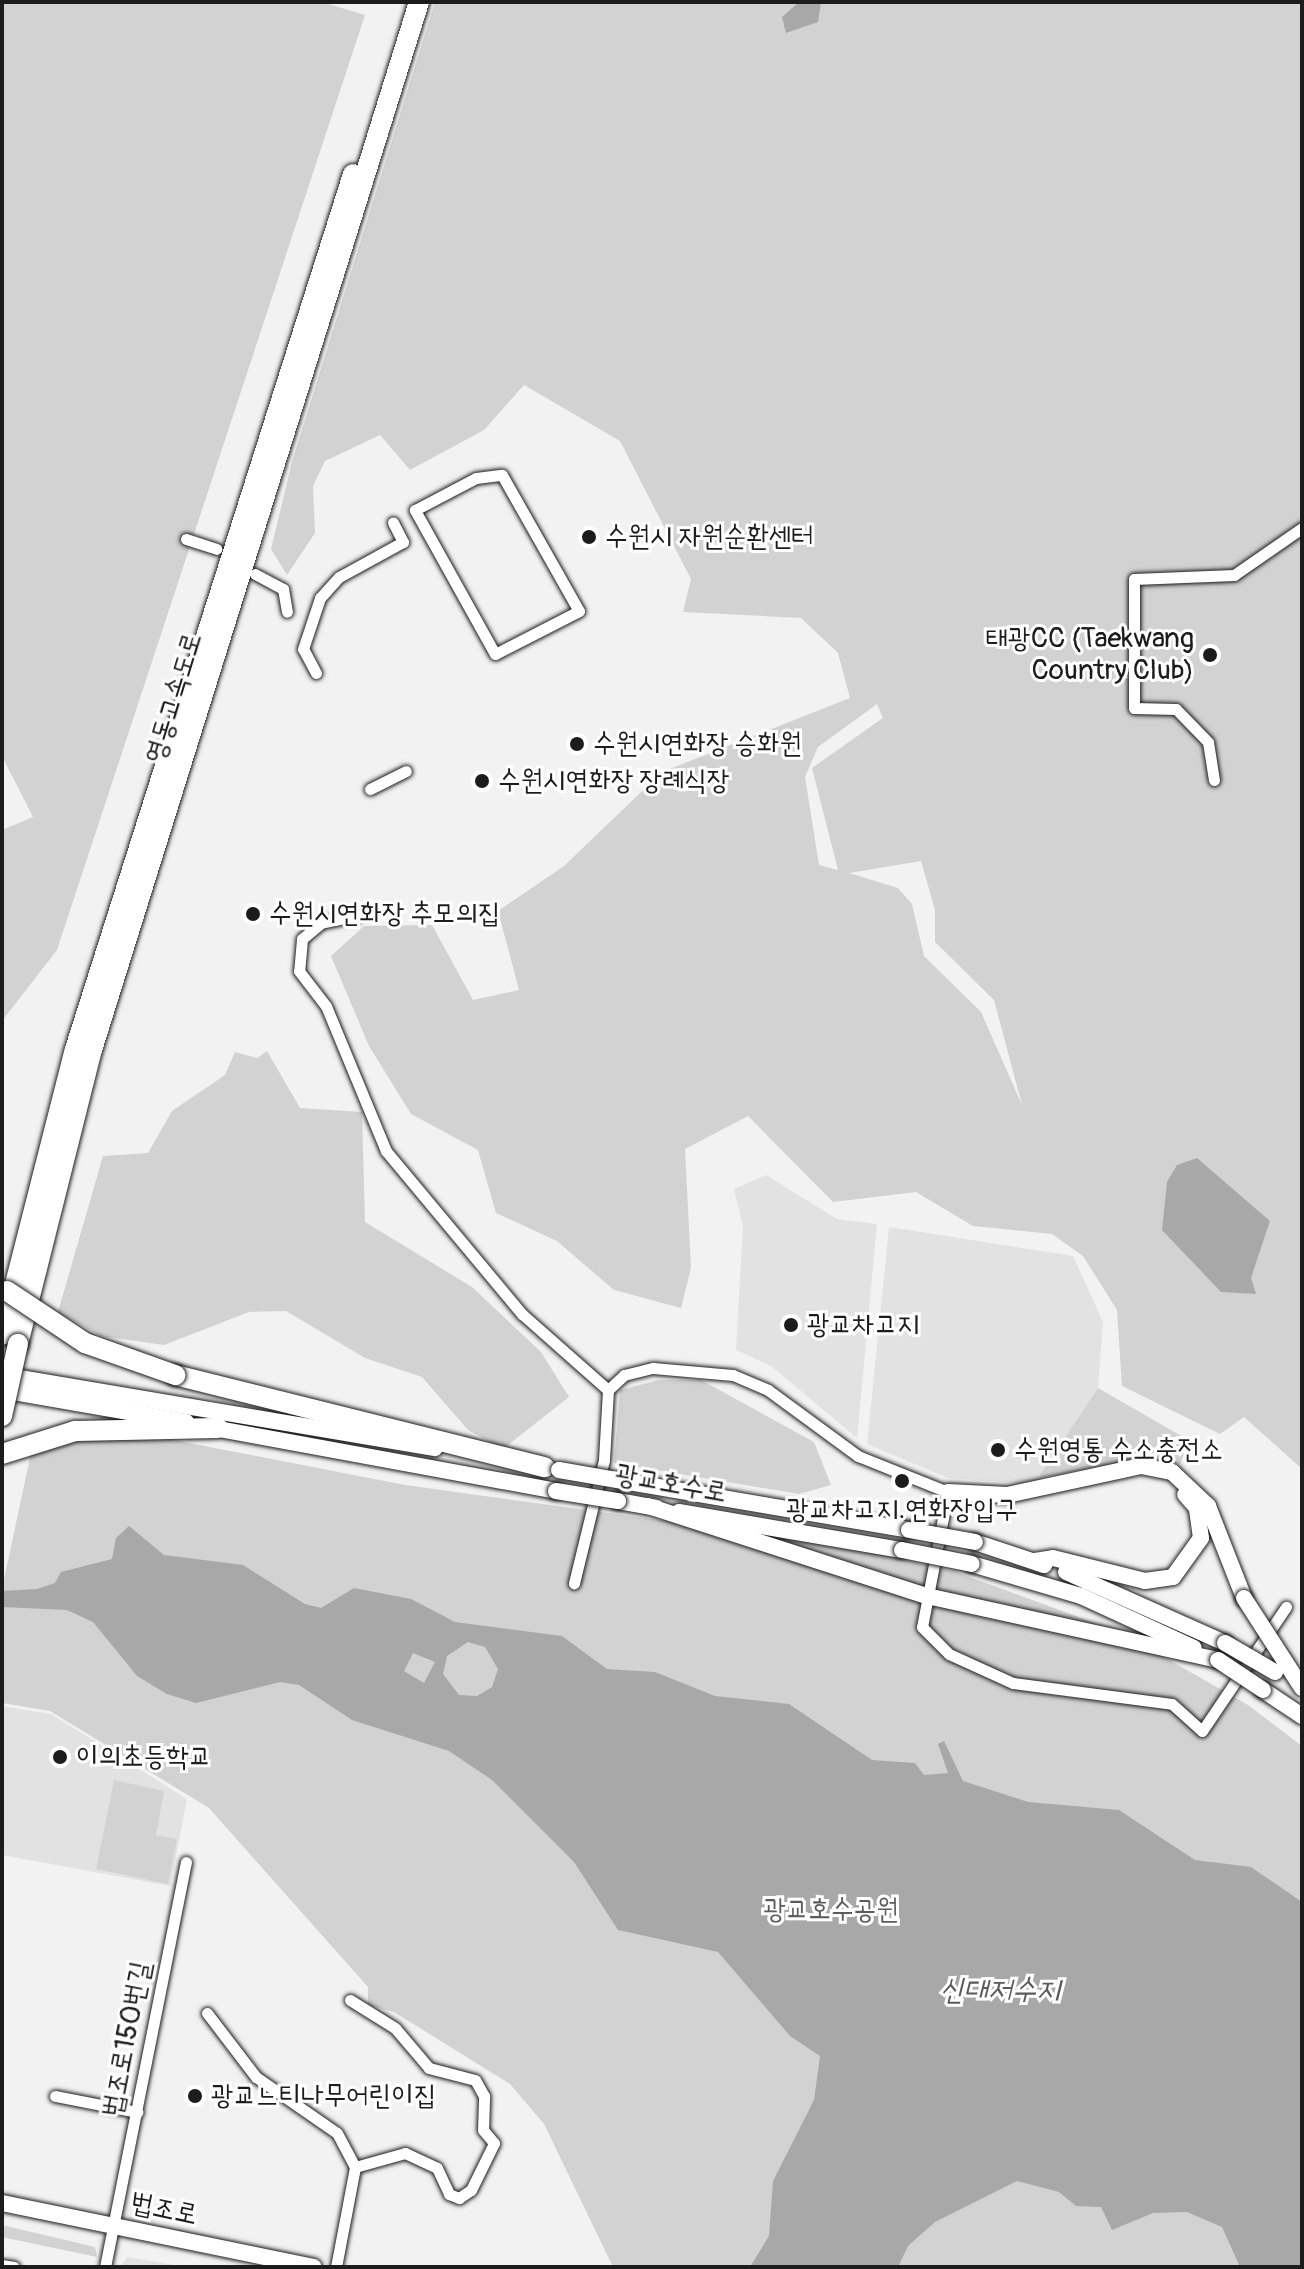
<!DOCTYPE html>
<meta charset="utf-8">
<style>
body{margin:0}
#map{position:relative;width:1304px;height:2269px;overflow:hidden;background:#f2f2f2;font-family:Pangolin,"Poor Story",sans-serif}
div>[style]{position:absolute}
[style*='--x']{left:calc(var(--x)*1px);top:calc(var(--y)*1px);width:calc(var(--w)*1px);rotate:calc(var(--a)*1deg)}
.built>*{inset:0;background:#e2e2e2}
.green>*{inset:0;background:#d2d2d2}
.water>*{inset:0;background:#a8a8a8}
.roads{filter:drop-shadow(0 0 2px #1c1c1c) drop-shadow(0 0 2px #1c1c1c)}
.street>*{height:11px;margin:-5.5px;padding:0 5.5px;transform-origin:5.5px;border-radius:5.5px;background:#fff}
.secondary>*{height:16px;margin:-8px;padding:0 8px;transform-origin:8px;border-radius:8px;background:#fff}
.highway>*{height:20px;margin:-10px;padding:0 10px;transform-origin:10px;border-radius:10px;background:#fff}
.bridges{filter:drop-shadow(0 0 2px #1c1c1c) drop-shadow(0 0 2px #1c1c1c)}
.secondary-bridge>*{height:16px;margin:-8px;padding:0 8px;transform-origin:8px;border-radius:8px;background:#fff}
.highway-bridge>*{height:20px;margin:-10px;padding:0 10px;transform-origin:10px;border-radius:10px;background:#fff}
.dots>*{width:22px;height:22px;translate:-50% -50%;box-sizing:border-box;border:4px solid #fff;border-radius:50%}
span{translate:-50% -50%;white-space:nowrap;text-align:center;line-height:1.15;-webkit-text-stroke:6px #fff;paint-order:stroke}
.poi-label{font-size:28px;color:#1c1c1c}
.left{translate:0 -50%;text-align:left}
.right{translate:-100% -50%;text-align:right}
.street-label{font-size:28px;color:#1c1c1c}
.park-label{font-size:28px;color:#5c5c5c}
.water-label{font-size:30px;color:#5b5b5b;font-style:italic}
.frame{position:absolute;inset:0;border:4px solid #1c1c1c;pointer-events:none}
</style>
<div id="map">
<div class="built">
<i style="clip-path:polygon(766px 1175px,837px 1219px,877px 1224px,857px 1438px,771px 1366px,736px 1350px,743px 1226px,734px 1189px)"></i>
<i style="clip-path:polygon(889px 1227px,1073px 1256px,1103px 1322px,1098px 1388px,1035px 1484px,948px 1478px,867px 1444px)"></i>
<i style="clip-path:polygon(2px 1706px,51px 1714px,187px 1799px,170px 1886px,2px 1855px)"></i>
<i style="clip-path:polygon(127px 2257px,186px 2267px,120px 2267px)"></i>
</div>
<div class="green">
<i style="clip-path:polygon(2px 2px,322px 2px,365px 15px,57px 950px,2px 1021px,2px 830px,33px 817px,2px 756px)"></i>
<i style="clip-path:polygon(evenodd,435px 2px,1302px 2px,1302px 1469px,1244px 1417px,1220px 1434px,1122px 1386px,1117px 1310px,1083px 1256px,1052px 1234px,973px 1226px,916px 1192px,833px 1202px,748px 1116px,685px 1149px,691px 1268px,681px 1308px,614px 1290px,557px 1241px,496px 1213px,478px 1150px,411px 1114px,369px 1046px,331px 956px,364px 926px,432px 925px,473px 1000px,519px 990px,498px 911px,564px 866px,662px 772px,850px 698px,838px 653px,801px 618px,683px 612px,691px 579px,620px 441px,524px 385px,484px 430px,410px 470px,380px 435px,325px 461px,313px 486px,315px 533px,287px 575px,271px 549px,292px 462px,435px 2px,877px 704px,883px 718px,812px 768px,838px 870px,819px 865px,805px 777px,818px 747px,877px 704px,435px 2px,921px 861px,935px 910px,935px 942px,994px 1000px,1022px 1105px,981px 1012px,924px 956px,912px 904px,898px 888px,849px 873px,921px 861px)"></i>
<i style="clip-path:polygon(267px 1051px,300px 1108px,362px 1112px,365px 1222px,472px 1287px,541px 1352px,569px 1397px,503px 1449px,468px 1430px,422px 1377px,365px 1358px,286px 1311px,249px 1312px,164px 1345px,101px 1336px,58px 1312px,103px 1156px,148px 1153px,172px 1111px,225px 1075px,235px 1052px,257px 1058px)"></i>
<i style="clip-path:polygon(659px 1380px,701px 1380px,814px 1442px,831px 1485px,799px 1494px,614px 1463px,620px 1390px)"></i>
<i style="clip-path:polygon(1098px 1388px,1190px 1441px,1180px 1464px,1141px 1458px,1038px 1478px)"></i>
<i style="clip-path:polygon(143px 1434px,405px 1485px,834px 1544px,956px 1572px,1122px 1633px,1248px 1705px,1302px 1746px,1302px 2267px,613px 2267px,544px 2124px,510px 2084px,394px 2012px,368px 2005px,368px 1987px,209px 1808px,50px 1711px,2px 1703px,2px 1589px,32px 1448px,72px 1437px)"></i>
<i style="clip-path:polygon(114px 1780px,164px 1791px,156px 1835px,177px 1839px,168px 1884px,96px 1869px)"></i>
<i style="clip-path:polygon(2px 2225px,95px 2247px,97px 2257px,2px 2237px)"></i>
</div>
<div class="water">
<i style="clip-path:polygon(799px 2px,821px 2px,818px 22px,786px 33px,782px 17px)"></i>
<i style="clip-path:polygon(1197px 1158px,1270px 1221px,1251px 1278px,1256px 1294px,1221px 1292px,1162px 1230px,1167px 1182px,1177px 1165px)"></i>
<i style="clip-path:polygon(evenodd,129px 1526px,164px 1555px,243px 1565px,305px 1604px,321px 1608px,354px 1588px,411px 1599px,455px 1622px,562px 1636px,607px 1669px,655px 1672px,715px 1696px,789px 1704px,872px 1760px,915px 1763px,924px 1775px,948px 1773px,938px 1744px,944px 1741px,963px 1781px,1028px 1802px,1119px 1810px,1195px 1860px,1251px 1867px,1302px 1902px,1302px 2267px,1240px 2267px,1222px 2227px,1187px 2212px,1153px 2213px,1112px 2230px,1101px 2207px,1076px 2206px,1059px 2192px,1017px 2181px,935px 2222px,908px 2246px,898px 2267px,750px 2267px,769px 2236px,773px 2181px,814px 2100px,820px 2056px,790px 2036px,718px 1952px,618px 1930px,574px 1862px,492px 1780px,449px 1751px,352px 1720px,299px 1685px,280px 1682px,196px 1703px,167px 1694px,137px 1676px,93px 1622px,67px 1610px,2px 1607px,2px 1591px,37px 1589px,55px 1583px,61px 1572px,112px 1559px,116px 1538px,129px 1526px,468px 1642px,485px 1647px,498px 1669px,492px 1687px,477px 1696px,459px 1695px,443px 1674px,447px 1656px,468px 1642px,129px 1526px,413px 1653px,435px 1662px,424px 1683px,404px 1671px,413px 1653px)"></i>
</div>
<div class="roads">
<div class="street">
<i style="--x:502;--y:475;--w:156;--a:60.5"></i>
<i style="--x:579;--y:611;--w:94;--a:152.9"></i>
<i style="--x:495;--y:654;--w:165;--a:-119.1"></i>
<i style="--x:415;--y:510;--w:69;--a:-27.7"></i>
<i style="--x:476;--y:478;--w:26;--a:-7"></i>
<i style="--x:186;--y:539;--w:32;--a:18"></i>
<i style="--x:255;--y:574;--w:32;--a:28"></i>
<i style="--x:283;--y:589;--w:23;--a:80"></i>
<i style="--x:316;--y:673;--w:27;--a:-118"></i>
<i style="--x:303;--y:649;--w:54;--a:-71.6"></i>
<i style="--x:320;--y:598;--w:28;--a:-48"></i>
<i style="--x:339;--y:577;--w:73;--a:-28.7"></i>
<i style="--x:403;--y:542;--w:22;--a:-117"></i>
<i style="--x:1214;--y:780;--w:38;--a:-99"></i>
<i style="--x:1208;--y:742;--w:46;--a:-134.1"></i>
<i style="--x:1176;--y:709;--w:42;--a:-178.6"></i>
<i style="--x:1134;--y:708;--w:129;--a:-90"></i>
<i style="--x:1134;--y:579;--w:100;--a:-2.3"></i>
<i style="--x:1234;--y:575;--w:83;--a:-34.7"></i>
<i style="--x:370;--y:789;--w:40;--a:-26.6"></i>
<i style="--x:358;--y:915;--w:38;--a:168"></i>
<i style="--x:321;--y:923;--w:25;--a:140"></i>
<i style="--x:302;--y:939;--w:32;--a:95"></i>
<i style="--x:299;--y:971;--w:44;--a:52.4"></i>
<i style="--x:326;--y:1006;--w:157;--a:67.5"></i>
<i style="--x:386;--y:1151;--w:212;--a:50.2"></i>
<i style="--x:522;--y:1314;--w:115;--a:41.5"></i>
<i style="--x:608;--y:1390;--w:70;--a:93.3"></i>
<i style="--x:604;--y:1460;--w:127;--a:103.7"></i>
<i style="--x:608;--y:1390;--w:22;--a:-43"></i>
<i style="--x:624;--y:1375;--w:30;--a:-14"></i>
<i style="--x:653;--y:1368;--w:80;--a:5"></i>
<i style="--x:733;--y:1375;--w:38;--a:23"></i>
<i style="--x:768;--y:1390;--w:112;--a:36.3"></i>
<i style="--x:858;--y:1456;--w:97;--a:21.8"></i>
<i style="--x:948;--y:1492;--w:137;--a:100.9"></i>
<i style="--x:922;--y:1627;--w:38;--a:45"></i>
<i style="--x:949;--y:1654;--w:70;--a:24.4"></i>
<i style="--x:1013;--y:1683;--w:160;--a:7.5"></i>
<i style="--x:1172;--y:1704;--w:40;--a:42"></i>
<i style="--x:1202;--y:1731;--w:150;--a:-55.9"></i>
<i style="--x:207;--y:2013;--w:81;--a:52.6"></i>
<i style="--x:256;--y:2077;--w:98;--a:34.7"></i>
<i style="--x:337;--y:2133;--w:38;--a:62"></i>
<i style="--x:55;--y:2096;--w:84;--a:11"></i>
<i style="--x:2;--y:2265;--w:12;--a:9"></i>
<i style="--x:105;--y:2267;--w:413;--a:-78.7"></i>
<i style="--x:336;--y:2267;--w:102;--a:-79.2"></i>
<i style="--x:355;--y:2167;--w:52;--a:-15.6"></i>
<i style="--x:405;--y:2153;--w:35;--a:25"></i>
<i style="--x:437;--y:2168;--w:29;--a:65"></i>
<i style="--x:449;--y:2194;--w:11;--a:22"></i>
<i style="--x:459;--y:2198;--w:14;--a:-34"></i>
<i style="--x:471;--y:2190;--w:52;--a:-63.9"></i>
<i style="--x:494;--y:2143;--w:17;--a:-130"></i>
<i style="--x:483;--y:2130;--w:34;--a:-88"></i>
<i style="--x:484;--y:2096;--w:18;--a:-119"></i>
<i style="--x:475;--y:2080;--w:48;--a:-165.4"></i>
<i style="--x:429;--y:2068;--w:52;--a:-130.4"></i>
<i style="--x:395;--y:2028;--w:53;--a:-148.1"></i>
</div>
<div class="secondary">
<i style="--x:2;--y:1375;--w:439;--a:9.6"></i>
<i style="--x:2;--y:1390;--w:187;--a:9.9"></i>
<i style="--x:208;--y:1427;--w:354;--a:10.4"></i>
<i style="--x:623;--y:1481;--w:290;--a:9.7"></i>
<i style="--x:948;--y:1492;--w:59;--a:2.9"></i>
<i style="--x:1007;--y:1495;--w:137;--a:-12.2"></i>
<i style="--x:1141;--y:1466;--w:32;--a:11"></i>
<i style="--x:1172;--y:1472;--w:50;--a:43.4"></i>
<i style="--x:1208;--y:1506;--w:99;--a:68.6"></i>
<i style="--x:618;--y:1501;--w:39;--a:10"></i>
<i style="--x:648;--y:1506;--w:293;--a:17.9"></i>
<i style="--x:927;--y:1596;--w:298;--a:12.4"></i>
<i style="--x:679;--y:1512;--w:226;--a:9.7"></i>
<i style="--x:975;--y:1542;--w:73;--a:18.4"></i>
<i style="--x:1035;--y:1561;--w:18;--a:-9"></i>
<i style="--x:1053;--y:1558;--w:95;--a:14"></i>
<i style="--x:1145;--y:1581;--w:28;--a:-8"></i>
<i style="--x:1173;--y:1577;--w:48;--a:-54.3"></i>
<i style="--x:1201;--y:1538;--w:30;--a:-98"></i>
<i style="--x:1197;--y:1508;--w:18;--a:-131"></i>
<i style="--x:972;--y:1564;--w:114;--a:16.4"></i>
<i style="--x:1081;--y:1596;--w:124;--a:24.7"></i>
<i style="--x:1066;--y:1572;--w:174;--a:24.1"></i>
<i style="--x:1263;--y:1690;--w:47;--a:33.7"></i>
<i style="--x:2;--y:2203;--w:318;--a:11.6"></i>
</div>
<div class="highway">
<i style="--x:2;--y:1335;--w:295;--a:-75.7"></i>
<i style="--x:75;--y:1049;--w:918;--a:-72.37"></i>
<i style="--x:18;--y:1344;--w:303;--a:-75.9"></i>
<i style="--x:92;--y:1050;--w:1098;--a:-72.67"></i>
<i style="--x:175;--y:1375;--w:381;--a:14"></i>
<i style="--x:2;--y:1454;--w:77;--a:-17.5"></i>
<i style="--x:75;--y:1431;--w:143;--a:-1.2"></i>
</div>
</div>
<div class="bridges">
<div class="secondary-bridge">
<i style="--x:559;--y:1470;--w:65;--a:9.8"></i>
<i style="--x:556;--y:1491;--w:63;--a:9.2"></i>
<i style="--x:909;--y:1530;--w:67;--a:10.3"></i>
<i style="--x:902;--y:1550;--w:71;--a:11.3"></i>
<i style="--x:1244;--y:1598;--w:107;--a:57.2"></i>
<i style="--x:1225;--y:1643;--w:58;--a:30.1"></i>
<i style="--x:1218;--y:1660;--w:54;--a:33.7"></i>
</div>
<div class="highway-bridge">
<i style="--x:7;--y:1291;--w:94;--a:33.7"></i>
<i style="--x:85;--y:1343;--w:96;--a:19.6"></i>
<i style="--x:2;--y:1416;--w:74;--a:-77.5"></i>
</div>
</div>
<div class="dots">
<i style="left:589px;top:537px;background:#1c1c1c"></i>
<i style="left:1210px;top:655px;background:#1c1c1c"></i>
<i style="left:577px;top:744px;background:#1c1c1c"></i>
<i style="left:482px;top:781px;background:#1c1c1c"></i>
<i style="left:253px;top:914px;background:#1c1c1c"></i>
<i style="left:791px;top:1325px;background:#1c1c1c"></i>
<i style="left:998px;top:1450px;background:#1c1c1c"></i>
<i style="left:902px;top:1481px;background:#1c1c1c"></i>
<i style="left:60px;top:1757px;background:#1c1c1c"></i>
<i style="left:195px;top:2096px;background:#1c1c1c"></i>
</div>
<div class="poi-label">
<span class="left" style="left:605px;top:537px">수원시 자원순환센터</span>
<span class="right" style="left:1194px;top:655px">태광CC (Taekwang<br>Country Club)</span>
<span class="left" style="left:593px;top:744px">수원시연화장 승화원</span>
<span class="left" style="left:498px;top:781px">수원시연화장 장례식장</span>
<span class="left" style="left:269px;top:914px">수원시연화장 추모의집</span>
<span class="left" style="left:807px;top:1325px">광교차고지</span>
<span class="left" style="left:1014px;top:1450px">수원영통 수소충전소</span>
<span style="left:902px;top:1510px">광교차고지.연화장입구</span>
<span class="left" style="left:76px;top:1757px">이의초등학교</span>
<span class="left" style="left:211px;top:2096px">광교느티나무어린이집</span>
</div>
<div class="street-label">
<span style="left:174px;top:698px;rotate:-73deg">영동고속도로</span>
<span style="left:671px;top:1484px;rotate:10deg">광교호수로</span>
<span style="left:127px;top:2039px;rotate:-79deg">법조로150번길</span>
<span style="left:164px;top:2209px;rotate:12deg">법조로</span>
</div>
<div class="park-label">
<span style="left:831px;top:1910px">광교호수공원</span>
</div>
<div class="water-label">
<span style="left:1000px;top:1990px">신대저수지</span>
</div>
<div class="frame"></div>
</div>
